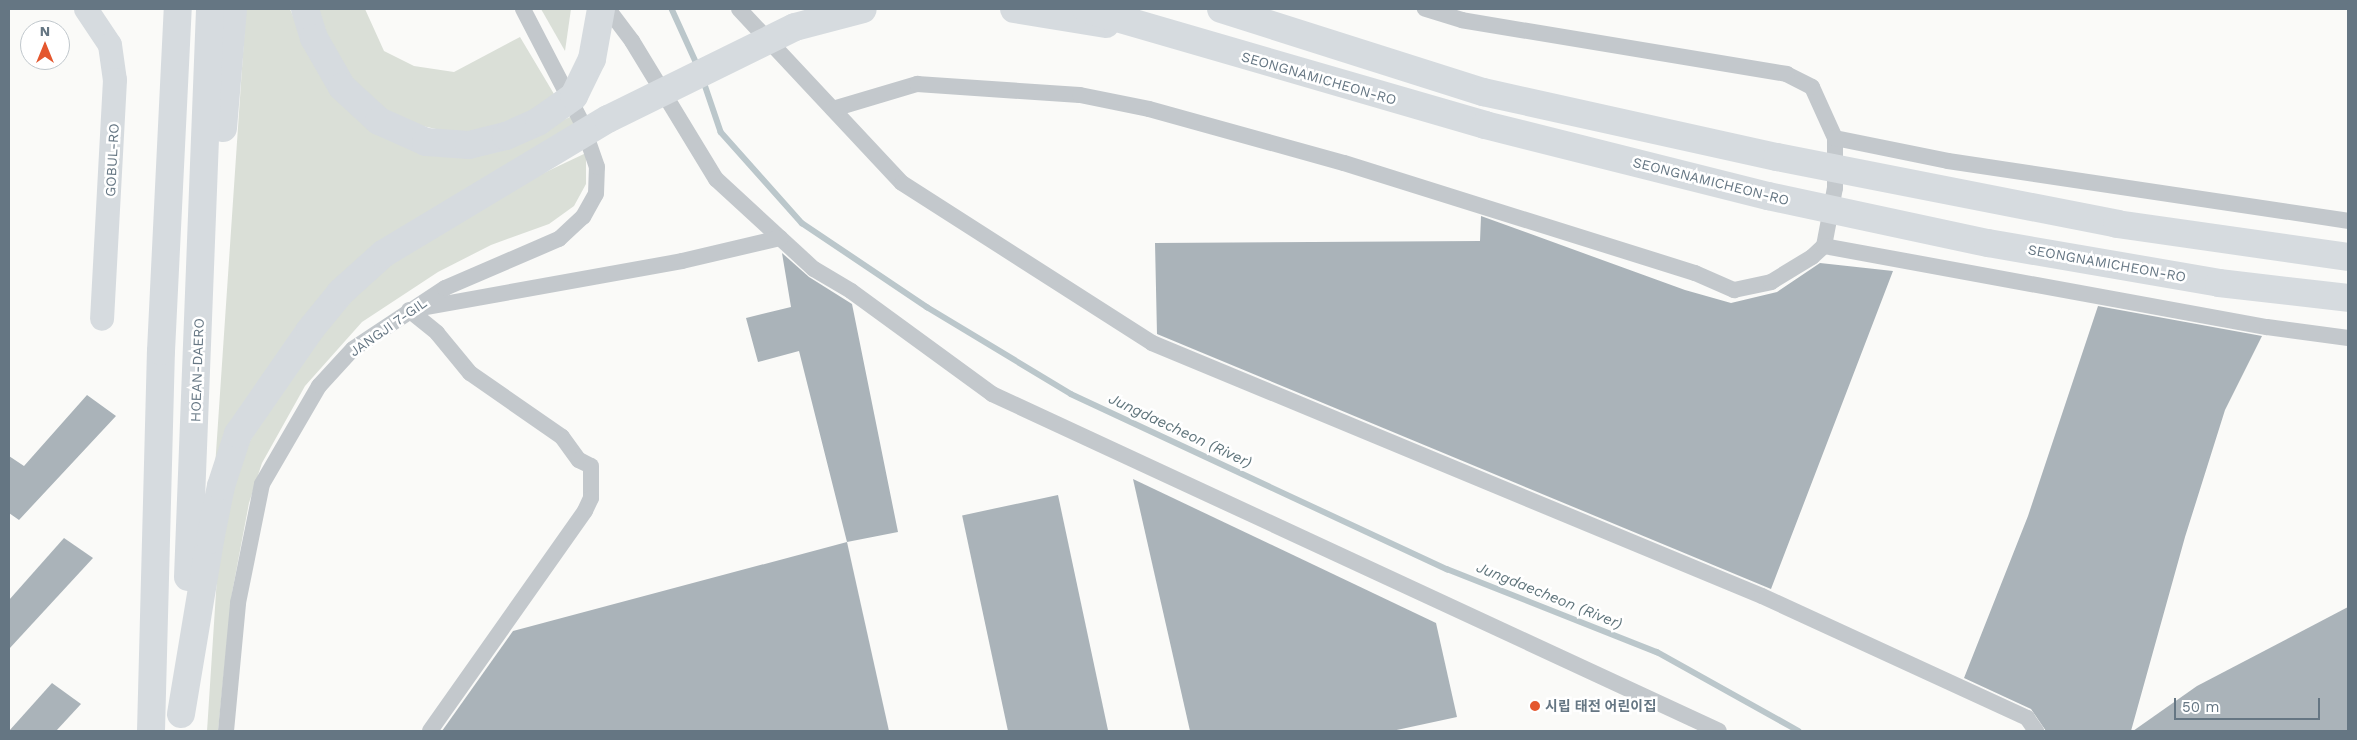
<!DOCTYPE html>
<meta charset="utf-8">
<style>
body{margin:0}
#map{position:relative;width:2357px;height:740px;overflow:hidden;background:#fafaf8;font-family:"Work Sans","Noto Sans KR",sans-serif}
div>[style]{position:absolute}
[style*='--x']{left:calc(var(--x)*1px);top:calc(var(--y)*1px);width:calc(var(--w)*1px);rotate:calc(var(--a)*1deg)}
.green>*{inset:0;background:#dadfd7}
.stream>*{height:5.5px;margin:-2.75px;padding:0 2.75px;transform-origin:2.75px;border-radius:2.75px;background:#bbc7cb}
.building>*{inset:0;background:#aab3b9;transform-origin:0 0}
.street>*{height:16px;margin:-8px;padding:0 8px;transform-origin:8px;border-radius:8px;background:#c3c8cc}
.secondary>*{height:24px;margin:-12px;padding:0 12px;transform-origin:12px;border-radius:12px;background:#d6dbdf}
.highway>*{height:28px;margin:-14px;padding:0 14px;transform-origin:14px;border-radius:14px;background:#d6dbdf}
.dots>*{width:14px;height:14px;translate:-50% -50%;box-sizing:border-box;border:2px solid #fff;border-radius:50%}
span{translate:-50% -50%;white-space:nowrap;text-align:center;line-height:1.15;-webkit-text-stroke:5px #fff;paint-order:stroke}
.street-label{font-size:14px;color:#657683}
.poi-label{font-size:14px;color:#657683;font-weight:700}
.left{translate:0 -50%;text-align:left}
.water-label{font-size:15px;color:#60757c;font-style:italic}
.frame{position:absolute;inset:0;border:10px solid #657683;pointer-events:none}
.north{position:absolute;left:20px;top:20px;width:50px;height:50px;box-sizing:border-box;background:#fff;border:1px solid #c1c8cd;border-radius:50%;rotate:0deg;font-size:14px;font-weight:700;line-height:20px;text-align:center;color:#657683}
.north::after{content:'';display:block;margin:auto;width:18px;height:22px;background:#e4572e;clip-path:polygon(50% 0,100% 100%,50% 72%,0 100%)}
.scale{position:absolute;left:2174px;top:698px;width:146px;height:22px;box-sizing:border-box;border:2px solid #657683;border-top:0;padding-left:6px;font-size:15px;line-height:18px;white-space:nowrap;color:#657683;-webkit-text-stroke:4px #fff;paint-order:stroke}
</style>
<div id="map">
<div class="green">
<i style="clip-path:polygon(246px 9px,290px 9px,310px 56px,409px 143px,545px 129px,572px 116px,577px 129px,373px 252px,214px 482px)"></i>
<i style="clip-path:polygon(312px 9px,365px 9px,384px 51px,414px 66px,454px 72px,520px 37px,554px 94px,525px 115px,492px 129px,459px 134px,404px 122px,370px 100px,335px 66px)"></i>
<i style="clip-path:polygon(541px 9px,571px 9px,565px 51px)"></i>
<i style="clip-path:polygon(586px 153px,586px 184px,574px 206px,549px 224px,491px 245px,438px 272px,362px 322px,305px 386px,262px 463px,249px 503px,232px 593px,218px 731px,207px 731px,219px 546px,224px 513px,248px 445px,279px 386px,375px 273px,512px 188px)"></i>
</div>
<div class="stream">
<i style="--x:672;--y:9;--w:63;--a:65.5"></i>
<i style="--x:703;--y:79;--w:56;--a:71.2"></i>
<i style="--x:721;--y:132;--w:122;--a:48.3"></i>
<i style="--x:802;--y:223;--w:151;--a:33.9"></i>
<i style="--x:927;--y:307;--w:168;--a:31.1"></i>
<i style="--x:1071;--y:394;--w:415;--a:25"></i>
<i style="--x:1447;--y:569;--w:226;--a:21.6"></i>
<i style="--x:1657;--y:652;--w:162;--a:29.1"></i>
</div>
<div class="building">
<i style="clip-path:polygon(1481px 216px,1685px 290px,1731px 303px,1777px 292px,1820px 263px,1893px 271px,1771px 589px,1157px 334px,1155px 243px,1480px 241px)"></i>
<i style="clip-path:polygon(782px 253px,809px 277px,852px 304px,898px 532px,847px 542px,799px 351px,758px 362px,746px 318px,791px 307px)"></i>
<i style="clip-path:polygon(2098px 306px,2262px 336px,2225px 410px,2185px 537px,2131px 731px,2046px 731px,2031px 709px,1964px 678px,2028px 516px)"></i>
<i style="clip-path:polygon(87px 395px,116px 416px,19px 520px,9px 513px,9px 456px,24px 466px)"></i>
<i style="clip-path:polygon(1133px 479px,1436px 623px,1457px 717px,1392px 731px,1190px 731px)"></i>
<i style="left:1058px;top:495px;width:242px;height:98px;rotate:78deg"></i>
<i style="clip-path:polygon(64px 538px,93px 558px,9px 649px,9px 600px)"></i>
<i style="clip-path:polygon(847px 542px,889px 731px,442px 731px,513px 631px)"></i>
<i style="clip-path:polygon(2348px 607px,2348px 731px,2133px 731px,2197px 686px)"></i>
<i style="clip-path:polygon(52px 683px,81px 704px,56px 731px,9px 731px)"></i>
</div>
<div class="street">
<i style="--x:608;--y:9;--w:40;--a:53"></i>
<i style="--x:632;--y:41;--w:162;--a:58.7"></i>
<i style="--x:716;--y:179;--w:133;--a:42.6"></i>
<i style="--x:814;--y:269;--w:43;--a:30.7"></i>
<i style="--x:851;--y:291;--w:175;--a:36.1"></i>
<i style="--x:992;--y:394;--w:801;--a:24.87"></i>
<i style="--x:739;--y:9;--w:238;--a:46.9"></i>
<i style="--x:902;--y:183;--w:297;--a:32.6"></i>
<i style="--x:1152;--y:343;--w:660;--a:22.53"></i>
<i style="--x:1762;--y:596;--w:292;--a:24.7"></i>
<i style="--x:2027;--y:718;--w:16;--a:55"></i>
<i style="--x:833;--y:109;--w:88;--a:-16.6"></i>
<i style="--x:917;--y:84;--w:163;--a:3.9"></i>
<i style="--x:1080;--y:95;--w:70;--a:11.5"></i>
<i style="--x:1149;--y:109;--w:202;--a:15.5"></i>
<i style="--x:1344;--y:163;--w:368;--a:17.4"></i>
<i style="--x:1695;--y:273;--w:43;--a:23.6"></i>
<i style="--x:1734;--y:290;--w:38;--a:-12"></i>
<i style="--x:1771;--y:282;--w:48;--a:-31.4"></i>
<i style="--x:1812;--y:257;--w:16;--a:-43"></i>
<i style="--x:1824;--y:246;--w:59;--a:-79.3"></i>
<i style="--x:1835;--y:188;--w:50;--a:-90"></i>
<i style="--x:1835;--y:138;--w:56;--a:-114.3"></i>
<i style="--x:1812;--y:87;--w:28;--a:-153"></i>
<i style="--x:1787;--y:74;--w:329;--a:-170.6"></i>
<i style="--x:1462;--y:20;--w:39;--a:-163"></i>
<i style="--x:1835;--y:138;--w:115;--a:11.5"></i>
<i style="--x:1948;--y:161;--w:404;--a:8.5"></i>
<i style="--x:1824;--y:246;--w:450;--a:10.4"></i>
<i style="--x:2267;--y:327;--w:82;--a:7.7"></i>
<i style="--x:416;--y:309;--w:270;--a:-10.2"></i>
<i style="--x:682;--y:261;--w:101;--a:-13.2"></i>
<i style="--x:409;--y:310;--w:36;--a:39"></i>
<i style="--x:437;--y:333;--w:52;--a:50.5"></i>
<i style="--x:470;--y:373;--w:112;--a:34.8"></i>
<i style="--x:562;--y:437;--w:29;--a:54"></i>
<i style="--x:579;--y:460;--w:13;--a:27"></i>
<i style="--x:591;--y:466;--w:32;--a:90"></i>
<i style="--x:591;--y:498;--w:14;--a:115"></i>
<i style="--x:585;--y:511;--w:269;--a:125.2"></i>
<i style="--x:226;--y:731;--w:129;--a:-84.6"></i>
<i style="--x:238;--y:603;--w:121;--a:-78.6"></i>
<i style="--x:262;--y:484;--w:113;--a:-59.8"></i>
<i style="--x:319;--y:386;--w:50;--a:-47.4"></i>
<i style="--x:353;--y:349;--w:110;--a:-33.5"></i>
<i style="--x:445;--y:288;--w:124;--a:-23.3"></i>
<i style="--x:559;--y:239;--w:33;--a:-43"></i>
<i style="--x:583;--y:217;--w:26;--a:-61"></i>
<i style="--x:596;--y:194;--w:27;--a:-88"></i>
<i style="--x:597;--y:167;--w:49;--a:-109.2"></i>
<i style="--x:581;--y:121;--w:126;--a:-117.4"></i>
</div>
<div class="secondary">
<i style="--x:86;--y:9;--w:43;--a:56.3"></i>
<i style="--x:110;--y:45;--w:35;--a:82"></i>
<i style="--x:115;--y:80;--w:239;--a:93.1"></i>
</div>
<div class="highway">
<i style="--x:305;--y:9;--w:30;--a:73"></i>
<i style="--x:314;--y:38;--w:56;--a:60.3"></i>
<i style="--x:342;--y:87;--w:50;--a:42.6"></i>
<i style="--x:379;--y:121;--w:51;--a:24.1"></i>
<i style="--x:426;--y:142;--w:43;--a:4"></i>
<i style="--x:469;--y:145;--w:38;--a:-14"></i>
<i style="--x:506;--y:136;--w:36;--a:-24"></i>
<i style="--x:539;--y:121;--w:43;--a:-35.5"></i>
<i style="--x:574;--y:96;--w:41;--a:-64.1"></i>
<i style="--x:592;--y:59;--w:51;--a:-79.8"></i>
<i style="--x:1014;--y:9;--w:93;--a:9.3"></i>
<i style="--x:1086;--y:9;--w:416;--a:16.2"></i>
<i style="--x:1485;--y:125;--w:292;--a:14.1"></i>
<i style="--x:1768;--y:196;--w:225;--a:12.1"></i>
<i style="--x:1988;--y:243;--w:234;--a:9.8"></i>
<i style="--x:2219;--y:283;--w:130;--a:6.6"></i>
<i style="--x:1221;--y:9;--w:275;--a:17.6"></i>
<i style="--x:1483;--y:92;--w:301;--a:12.5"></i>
<i style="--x:1777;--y:157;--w:347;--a:11.1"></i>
<i style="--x:2117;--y:224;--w:233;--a:8.1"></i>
<i style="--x:223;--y:128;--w:119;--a:-85.2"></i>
<i style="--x:188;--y:577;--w:568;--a:-87.78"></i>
<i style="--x:181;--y:714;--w:176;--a:-80.5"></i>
<i style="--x:210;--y:540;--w:55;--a:-78.5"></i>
<i style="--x:221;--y:486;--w:55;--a:-71.9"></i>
<i style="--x:238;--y:434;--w:126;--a:-55.3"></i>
<i style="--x:310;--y:330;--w:49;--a:-50.8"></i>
<i style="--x:341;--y:292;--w:57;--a:-42.1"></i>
<i style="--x:383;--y:254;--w:262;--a:-31"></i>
<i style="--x:608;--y:119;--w:208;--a:-26.2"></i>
<i style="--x:795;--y:27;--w:70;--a:-14.8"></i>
<i style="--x:151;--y:731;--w:380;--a:-88.5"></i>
<i style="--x:161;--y:351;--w:342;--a:-87.2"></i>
</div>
<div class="dots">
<i style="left:1535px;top:706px;background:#e4572e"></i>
</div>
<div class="street-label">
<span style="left:1319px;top:78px;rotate:16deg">SEONGNAMICHEON-RO</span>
<span style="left:112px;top:160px;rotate:-87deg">GOBUL-RO</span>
<span style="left:1711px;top:181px;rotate:14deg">SEONGNAMICHEON-RO</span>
<span style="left:2107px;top:263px;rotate:10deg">SEONGNAMICHEON-RO</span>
<span style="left:388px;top:327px;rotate:-35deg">JANGJI 7-GIL</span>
<span style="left:197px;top:370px;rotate:-88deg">HOEAN-DAERO</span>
</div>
<div class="poi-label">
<span class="left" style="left:1545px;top:706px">시립 태전 어린이집</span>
</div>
<div class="water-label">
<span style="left:1180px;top:431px;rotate:25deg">Jungdaecheon (River)</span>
<span style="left:1549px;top:596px;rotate:22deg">Jungdaecheon (River)</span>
</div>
<div class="frame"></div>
<div class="north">N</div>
<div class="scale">50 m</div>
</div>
